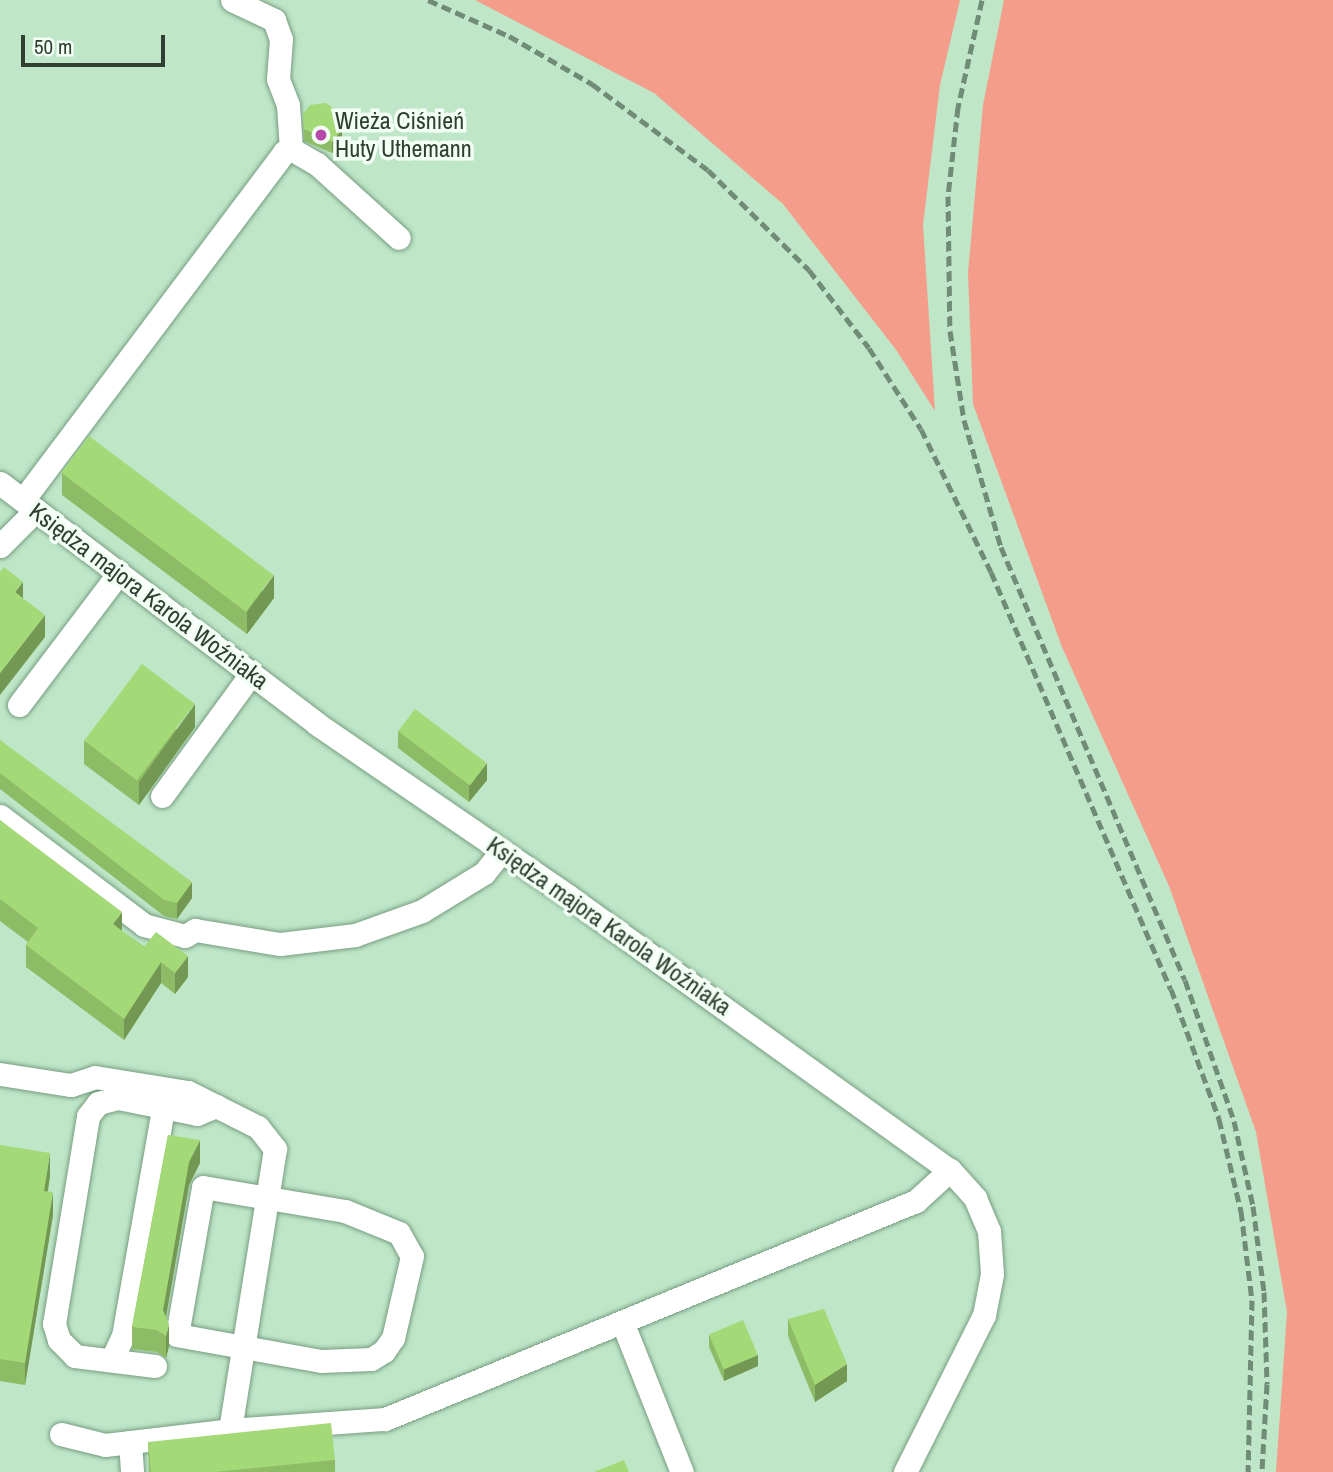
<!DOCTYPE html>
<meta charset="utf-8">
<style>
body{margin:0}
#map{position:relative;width:1333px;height:1472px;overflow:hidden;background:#bee6c7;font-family:"Archivo Narrow",sans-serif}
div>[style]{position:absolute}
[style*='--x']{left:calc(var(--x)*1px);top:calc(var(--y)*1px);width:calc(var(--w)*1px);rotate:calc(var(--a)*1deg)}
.green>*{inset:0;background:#f59d8b}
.roads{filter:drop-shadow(0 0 2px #789d81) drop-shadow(0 0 2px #789d81)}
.minor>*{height:23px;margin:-11.5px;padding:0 11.5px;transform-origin:11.5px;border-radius:11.5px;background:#fff}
.rail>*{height:5px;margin-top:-2.5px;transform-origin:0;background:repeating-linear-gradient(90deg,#708b76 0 10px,transparent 0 15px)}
.wall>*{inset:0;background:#8dbb66}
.shaded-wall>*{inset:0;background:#739853}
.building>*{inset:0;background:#a4d977;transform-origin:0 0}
.dots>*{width:19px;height:19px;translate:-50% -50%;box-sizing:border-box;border:4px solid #f3fff5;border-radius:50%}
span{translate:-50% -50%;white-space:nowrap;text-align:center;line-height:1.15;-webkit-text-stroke:7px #f3fff5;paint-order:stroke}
.poi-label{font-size:24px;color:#2f3f33}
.left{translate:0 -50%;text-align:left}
.street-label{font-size:24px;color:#2f3f33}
.scale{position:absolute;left:21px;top:35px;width:144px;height:32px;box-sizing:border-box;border:4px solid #2f3f33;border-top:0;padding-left:9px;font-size:21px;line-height:24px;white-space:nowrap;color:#2f3f33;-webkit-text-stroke:5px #f3fff5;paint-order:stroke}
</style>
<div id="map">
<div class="green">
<i style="clip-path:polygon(475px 0,960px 0,940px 85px,923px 225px,935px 411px,897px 351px,783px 204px,654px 93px)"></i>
<i style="clip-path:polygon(1004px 0,1333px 0,1333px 1472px,1276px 1472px,1287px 1312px,1256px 1132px,1169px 886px,1062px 647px,973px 404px,968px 273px,983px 105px)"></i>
</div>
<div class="roads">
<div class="minor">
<i style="--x:232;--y:0;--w:47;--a:25.5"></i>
<i style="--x:274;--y:20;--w:20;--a:70"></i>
<i style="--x:281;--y:39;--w:40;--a:94.3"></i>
<i style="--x:278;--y:79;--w:28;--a:69"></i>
<i style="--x:288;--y:105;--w:44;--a:86.1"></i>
<i style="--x:0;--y:483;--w:398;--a:37.2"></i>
<i style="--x:317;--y:724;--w:304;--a:34.4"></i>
<i style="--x:568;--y:896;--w:470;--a:35.7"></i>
<i style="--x:950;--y:1170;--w:38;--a:48"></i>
<i style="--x:975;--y:1198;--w:36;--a:67"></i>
<i style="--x:989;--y:1231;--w:43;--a:86"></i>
<i style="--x:992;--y:1274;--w:42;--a:101"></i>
<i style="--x:984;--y:1315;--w:176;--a:116.7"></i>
<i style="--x:23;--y:500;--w:435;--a:-53.1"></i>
<i style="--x:284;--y:152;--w:8;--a:-23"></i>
<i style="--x:291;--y:149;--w:30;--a:30"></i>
<i style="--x:317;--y:164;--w:110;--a:42.1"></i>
<i style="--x:0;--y:546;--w:51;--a:-45"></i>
<i style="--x:19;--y:705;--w:166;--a:-52.9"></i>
<i style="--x:162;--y:796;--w:151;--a:-53.9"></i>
<i style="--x:0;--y:816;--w:181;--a:37.1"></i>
<i style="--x:144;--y:925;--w:42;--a:15"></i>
<i style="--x:185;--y:936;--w:12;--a:-31"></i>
<i style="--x:195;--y:930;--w:86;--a:9.4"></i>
<i style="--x:280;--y:944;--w:76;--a:-6.8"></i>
<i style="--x:355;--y:935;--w:71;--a:-19.7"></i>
<i style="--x:422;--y:911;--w:73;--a:-31.5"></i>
<i style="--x:484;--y:873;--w:28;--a:-51"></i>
<i style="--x:0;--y:1074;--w:72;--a:8.8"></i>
<i style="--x:71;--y:1085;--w:25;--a:-18"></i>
<i style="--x:95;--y:1077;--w:94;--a:9.2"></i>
<i style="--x:188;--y:1092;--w:78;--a:26.6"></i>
<i style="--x:258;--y:1127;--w:28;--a:52"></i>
<i style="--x:275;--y:1149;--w:285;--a:99.1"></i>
<i style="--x:230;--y:1430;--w:155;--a:-4.1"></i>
<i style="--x:385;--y:1419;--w:574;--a:-22.32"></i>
<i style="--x:916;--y:1201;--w:46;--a:-42.4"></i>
<i style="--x:203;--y:1187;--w:144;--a:9.6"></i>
<i style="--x:345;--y:1211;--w:58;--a:22.2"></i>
<i style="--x:399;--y:1233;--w:26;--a:61"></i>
<i style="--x:412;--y:1256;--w:84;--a:103"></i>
<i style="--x:393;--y:1338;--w:16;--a:125"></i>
<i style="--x:384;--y:1351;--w:15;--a:148"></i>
<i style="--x:371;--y:1359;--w:50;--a:177.7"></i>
<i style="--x:321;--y:1361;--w:146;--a:-169.8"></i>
<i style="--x:177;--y:1335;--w:150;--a:-80"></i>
<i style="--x:623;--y:1324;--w:159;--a:68.3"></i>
<i style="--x:113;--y:1357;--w:23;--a:-65"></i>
<i style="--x:123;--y:1336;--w:231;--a:-80"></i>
<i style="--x:155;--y:1366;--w:81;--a:-172.9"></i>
<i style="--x:75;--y:1356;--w:23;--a:-135"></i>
<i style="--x:59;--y:1340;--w:17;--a:-107"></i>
<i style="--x:54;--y:1324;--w:211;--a:-80.7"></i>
<i style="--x:88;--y:1116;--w:16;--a:-52"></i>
<i style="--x:98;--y:1103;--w:21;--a:-14"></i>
<i style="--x:118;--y:1098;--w:81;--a:11.4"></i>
<i style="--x:197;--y:1114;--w:21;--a:-23"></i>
<i style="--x:61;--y:1434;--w:45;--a:14"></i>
<i style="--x:105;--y:1445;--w:126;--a:-6.8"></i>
<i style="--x:130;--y:1442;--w:30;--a:86"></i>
</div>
</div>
<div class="rail">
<i style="--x:428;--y:0;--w:89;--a:24"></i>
<i style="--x:509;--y:36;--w:96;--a:30"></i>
<i style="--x:592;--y:84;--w:144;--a:36.6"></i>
<i style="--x:708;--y:170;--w:142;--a:44.7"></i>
<i style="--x:809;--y:270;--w:98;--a:52.4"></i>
<i style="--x:869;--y:348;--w:96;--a:57.3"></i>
<i style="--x:921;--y:429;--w:159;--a:63.9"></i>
<i style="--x:991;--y:572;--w:454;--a:66.7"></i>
<i style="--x:1171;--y:989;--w:139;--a:69.7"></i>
<i style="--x:1219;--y:1119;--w:95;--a:76.6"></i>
<i style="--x:1241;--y:1211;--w:90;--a:83"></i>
<i style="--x:1252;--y:1300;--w:172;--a:91.3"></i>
<i style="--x:982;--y:0;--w:110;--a:102.6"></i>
<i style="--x:958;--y:107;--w:90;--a:96.4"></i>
<i style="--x:948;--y:196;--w:135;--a:89.2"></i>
<i style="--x:950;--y:331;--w:90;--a:81.1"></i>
<i style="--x:964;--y:420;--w:132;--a:73.8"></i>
<i style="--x:1001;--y:547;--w:470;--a:67"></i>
<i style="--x:1185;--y:980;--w:149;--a:70.8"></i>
<i style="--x:1234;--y:1121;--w:87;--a:77.4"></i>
<i style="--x:1253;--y:1206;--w:87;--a:82.7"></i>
<i style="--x:1264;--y:1292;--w:92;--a:88.1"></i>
<i style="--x:1267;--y:1384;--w:88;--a:93.3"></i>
</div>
<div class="wall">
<i style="clip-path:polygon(303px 114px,342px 140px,332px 153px,304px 141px)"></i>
<i style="clip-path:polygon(62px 473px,274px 598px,247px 634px,62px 495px)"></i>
<i style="clip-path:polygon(195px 727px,139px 805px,84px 764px,84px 741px)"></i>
<i style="clip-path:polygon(398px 731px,487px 780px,469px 802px,398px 748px)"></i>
<i style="clip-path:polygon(0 740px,192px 898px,177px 919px,164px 916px,0 789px)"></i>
<i style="clip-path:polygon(0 820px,122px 931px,188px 977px,175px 994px,161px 983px,124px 1040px,26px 967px,26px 945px,28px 942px,0 921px)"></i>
<i style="clip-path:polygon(168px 1135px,200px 1163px,189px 1185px,166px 1317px,169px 1346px,166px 1358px,157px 1352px,132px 1349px,132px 1327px)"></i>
<i style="clip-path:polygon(0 1145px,50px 1176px,48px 1191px,53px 1215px,25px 1385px,0 1381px)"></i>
<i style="clip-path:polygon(788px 1319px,847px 1381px,815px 1402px,788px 1336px)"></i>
<i style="clip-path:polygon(709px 1335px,758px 1366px,724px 1381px,709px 1347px)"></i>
<i style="clip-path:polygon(148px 1442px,335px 1460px,335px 1472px,149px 1472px)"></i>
</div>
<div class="shaded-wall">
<i style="clip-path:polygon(342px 129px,342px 140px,332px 153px,332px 142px)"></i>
<i style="clip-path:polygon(274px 575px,274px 598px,247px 634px,247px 612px)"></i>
<i style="clip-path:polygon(23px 582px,23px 605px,15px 592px)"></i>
<i style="clip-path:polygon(45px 615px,45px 637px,0 695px,0 673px)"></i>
<i style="clip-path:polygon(195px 704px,195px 727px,139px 805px,139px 782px)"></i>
<i style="clip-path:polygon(487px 763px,487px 780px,469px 802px,469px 785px)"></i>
<i style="clip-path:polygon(192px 882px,192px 898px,177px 919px,177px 903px)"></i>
<i style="clip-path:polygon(122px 912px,122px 933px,113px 924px)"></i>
<i style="clip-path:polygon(188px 956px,188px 977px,175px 994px,175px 973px)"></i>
<i style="clip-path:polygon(161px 962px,161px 983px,124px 1040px,124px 1019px)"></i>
<i style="clip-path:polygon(200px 1140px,200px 1163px,189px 1185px,163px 1333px,163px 1310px,189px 1162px)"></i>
<i style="clip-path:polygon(50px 1153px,50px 1176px,44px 1213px,44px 1191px)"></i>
<i style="clip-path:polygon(53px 1192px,53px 1215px,25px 1385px,25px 1363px)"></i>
<i style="clip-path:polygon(169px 1324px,169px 1346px,166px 1358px,166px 1336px)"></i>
<i style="clip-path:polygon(758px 1355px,758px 1366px,724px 1381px,724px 1369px)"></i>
<i style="clip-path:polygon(847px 1364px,847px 1381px,815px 1402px,815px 1385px)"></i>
</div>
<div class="building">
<i style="clip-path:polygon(326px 103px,340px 113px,342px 129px,332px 142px,304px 129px,303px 114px,310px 105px)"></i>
<i style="left:89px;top:436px;width:231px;height:46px;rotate:37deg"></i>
<i style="clip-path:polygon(4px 567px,23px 582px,15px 592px,45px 615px,0 673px,0 572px)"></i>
<i style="left:142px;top:664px;width:66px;height:96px;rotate:37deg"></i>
<i style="left:415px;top:709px;width:90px;height:28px;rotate:37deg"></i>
<i style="clip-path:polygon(0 740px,192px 882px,177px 903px,164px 900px,0 773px)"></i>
<i style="clip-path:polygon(0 820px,122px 912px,113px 924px,144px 947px,156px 932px,188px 956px,175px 973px,161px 962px,124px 1019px,26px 945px,38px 928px,0 899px)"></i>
<i style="clip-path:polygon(168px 1135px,200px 1140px,189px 1162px,163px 1310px,169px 1324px,166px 1336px,157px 1330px,132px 1327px)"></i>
<i style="clip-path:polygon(0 1145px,50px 1153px,44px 1191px,53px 1192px,25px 1363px,0 1359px)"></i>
<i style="clip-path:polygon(824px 1309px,847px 1364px,815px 1385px,788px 1319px)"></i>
<i style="left:743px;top:1320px;width:38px;height:37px;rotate:67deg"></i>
<i style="clip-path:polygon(331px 1423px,335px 1460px,215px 1472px,151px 1472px,148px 1442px)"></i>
<i style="clip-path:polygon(624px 1460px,629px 1472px,594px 1472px)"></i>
</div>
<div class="dots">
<i style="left:321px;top:135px;background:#b549a9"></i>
</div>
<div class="poi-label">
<span class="left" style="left:335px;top:135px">Wieża Ciśnień<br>Huty Uthemann</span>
</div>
<div class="street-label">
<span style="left:149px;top:596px;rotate:37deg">Księdza majora Karola Woźniaka</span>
<span style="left:609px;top:926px;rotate:35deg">Księdza majora Karola Woźniaka</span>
</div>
<div class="scale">50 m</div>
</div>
